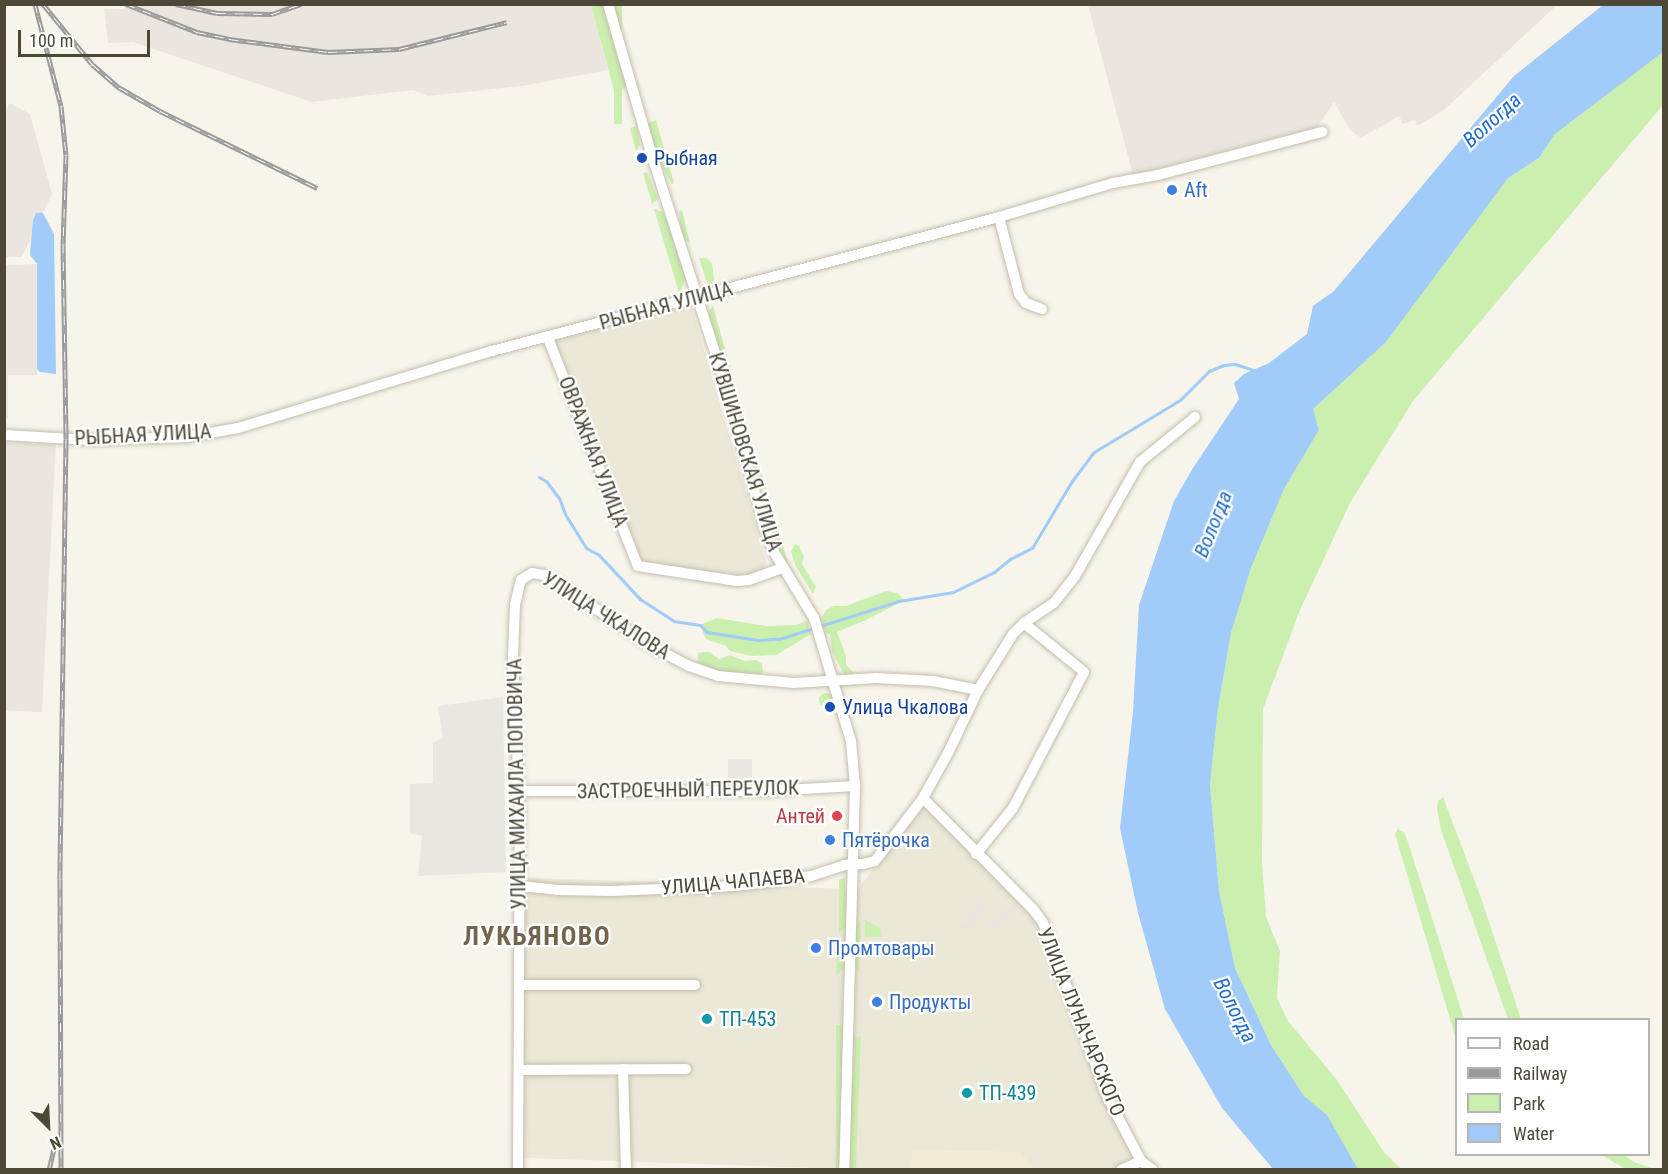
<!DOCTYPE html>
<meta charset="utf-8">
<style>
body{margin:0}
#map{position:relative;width:1668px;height:1174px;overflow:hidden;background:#f7f5eb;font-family:"Roboto Condensed",sans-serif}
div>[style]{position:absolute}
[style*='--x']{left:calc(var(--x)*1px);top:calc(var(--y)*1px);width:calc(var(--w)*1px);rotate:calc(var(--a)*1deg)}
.residential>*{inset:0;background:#ebe8d8;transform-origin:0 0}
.industrial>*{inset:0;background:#eae6df;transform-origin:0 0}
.education>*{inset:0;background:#f1ecd3}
.green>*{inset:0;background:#cbefaf;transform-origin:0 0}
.round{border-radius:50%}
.parking>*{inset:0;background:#e8e7e2;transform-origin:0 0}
.water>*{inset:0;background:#a1cbf9}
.stream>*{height:3px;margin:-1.5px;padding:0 1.5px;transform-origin:1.5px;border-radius:1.5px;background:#a1cbf9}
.roads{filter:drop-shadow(0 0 2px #c4beac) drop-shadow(0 0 2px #c4beac)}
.street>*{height:10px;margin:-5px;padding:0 5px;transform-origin:5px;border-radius:5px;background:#fff}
.rail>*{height:5px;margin-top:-2.5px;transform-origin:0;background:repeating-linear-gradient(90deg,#fff 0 9px,#9a9a9a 0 18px);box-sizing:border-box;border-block:2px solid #9a9a9a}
.dots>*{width:16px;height:16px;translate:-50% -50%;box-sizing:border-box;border:3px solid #fff;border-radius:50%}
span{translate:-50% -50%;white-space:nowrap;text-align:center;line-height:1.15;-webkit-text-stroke:4.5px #fff;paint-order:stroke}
.transit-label{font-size:20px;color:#164399}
.left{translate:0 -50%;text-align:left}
.shop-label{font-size:20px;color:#366cbe}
.street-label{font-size:20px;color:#4c4737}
.health-label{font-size:20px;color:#be3a42}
.right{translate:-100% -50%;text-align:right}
.culture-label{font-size:20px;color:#0d838f}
.water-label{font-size:21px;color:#216ec7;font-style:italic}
.district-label{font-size:26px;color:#71664d;font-weight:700;letter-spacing:1.5px}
.frame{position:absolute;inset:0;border:6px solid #4c4737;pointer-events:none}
.legend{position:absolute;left:1455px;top:1018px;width:195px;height:138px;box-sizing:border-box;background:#fff;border:2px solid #b7b5af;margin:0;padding:8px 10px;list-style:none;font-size:18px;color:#4c4737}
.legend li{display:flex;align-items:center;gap:12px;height:30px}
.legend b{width:30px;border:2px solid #b7b5af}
.north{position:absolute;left:18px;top:1096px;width:60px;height:60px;-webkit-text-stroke:4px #fff;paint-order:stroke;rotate:156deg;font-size:16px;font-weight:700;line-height:24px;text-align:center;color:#4c4737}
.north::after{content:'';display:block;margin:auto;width:21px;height:27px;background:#4c4737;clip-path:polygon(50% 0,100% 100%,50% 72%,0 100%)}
.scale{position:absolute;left:18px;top:30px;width:132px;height:27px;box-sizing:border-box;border:3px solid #4c4737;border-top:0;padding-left:8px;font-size:18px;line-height:21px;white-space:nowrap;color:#4c4737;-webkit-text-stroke:4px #fff;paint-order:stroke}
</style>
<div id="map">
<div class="residential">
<i style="clip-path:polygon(691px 305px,766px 562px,764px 567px,754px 573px,735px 575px,639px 564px,553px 341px)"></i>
<i style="clip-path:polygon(922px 804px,1027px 907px,1040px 925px,1135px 1157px,1124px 1161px,1115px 1170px,849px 1170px,856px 892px)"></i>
<i style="left:847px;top:889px;width:280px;height:322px;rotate:92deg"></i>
</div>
<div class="industrial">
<i style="clip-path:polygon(125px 4px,591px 5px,608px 70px,522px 86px,428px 96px,413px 90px,312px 102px,133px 42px,108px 43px,104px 9px,124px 9px)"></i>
<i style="clip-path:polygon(1088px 5px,1557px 5px,1443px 111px,1417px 126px,1415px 120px,1403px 124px,1399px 116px,1361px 138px,1350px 130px,1334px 102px,1317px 127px,1133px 175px)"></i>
<i style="clip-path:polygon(10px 103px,30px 114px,52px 194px,22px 257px,5px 257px,4px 113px)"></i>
<i style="clip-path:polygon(37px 264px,37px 375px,8px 375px,8px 419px,4px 419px,4px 265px)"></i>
<i style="left:5px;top:442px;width:51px;height:268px;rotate:3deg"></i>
<i style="clip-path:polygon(980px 901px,987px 907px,973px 923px,973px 927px,960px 929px,960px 922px,972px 923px,966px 917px)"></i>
<i style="clip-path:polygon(1015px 901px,1021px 908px,995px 928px,990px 928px,985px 924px,994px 920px)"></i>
</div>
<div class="education">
<i style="clip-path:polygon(912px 1149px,1020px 1152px,1034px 1169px,911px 1169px)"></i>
</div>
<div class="green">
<i style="clip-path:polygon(591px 5px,604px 5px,628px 87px,614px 91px)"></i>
<i style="left:614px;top:5px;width:8px;height:119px"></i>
<i style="clip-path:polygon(1663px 52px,1663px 105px,1413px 401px,1350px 503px,1300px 610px,1263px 709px,1262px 863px,1266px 917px,1280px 951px,1277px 998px,1288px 1021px,1337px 1080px,1384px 1152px,1401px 1169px,1358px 1169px,1327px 1116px,1304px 1096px,1271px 1045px,1235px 968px,1219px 891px,1210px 784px,1218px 708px,1231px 633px,1251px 568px,1284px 489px,1319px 430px,1313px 409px,1341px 381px,1460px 242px,1508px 178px,1539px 158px,1555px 134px)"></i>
<i style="clip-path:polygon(656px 120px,674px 183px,672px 184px,658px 159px,648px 123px)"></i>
<i style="clip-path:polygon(637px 126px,640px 145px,636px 151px,630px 128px)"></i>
<i style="clip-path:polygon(647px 172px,658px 199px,652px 204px,643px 173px)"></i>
<i style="clip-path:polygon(654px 209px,664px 212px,686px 279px,679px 293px)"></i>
<i style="clip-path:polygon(682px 210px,690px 243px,684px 240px,682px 234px,679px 212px)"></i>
<i style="clip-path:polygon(699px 258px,706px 258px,712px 263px,715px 288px,709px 289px)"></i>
<i style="clip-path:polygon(713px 306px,749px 434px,741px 425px,708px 312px)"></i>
<i style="clip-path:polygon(754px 448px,767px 491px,758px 484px,750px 459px)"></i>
<i style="clip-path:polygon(770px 503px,789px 567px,780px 554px,766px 517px,765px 510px)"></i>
<i style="clip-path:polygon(795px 544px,799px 546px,804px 556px,802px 564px,816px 587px,813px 594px,795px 565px,791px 551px)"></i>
<i style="clip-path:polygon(886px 591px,897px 593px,905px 600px,866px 620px,837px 632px,846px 656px,846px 665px,854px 673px,848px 676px,844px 674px,832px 651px,830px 634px,826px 633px,821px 618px,826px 610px,834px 606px,846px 606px)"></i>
<i style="clip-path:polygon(717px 618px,766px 626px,796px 625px,807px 621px,811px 634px,776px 655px,752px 656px,730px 651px,726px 646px,706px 639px,700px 625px)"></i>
<i style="clip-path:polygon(703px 652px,710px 652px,719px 659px,730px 655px,745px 661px,756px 660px,762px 664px,763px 672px,756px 676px,719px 673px,698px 662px,698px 653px)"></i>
<i class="round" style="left:819px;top:693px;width:14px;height:14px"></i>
<i style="clip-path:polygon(1443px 797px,1480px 895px,1521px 1019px,1508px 1019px,1441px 830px,1437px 808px,1438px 801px)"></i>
<i style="clip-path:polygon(1398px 829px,1404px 832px,1407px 839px,1464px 1019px,1456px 1020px,1456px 1039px,1395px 834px)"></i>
<i style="clip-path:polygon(845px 877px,846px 927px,839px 933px,839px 880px)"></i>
<i style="clip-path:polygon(865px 920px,880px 928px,881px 937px,865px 937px)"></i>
<i style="clip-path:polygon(861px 922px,859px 972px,855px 966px,856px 926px)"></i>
<i style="clip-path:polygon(837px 941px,844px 947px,844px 968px,836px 975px)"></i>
<i style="left:836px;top:1025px;width:8px;height:144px"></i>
<i style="clip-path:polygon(861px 1036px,856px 1169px,849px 1170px,853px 1045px,855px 1038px)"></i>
<i style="clip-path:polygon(1601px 1155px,1624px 1155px,1634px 1162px,1654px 1169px,1626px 1169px)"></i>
</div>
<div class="parking">
<i style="clip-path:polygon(503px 697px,506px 872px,418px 876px,422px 836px,410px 833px,410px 784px,433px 783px,433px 743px,443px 738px,438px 706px)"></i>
<i style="left:728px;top:759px;width:24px;height:28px"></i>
</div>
<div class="water">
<i style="clip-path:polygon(1603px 5px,1663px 5px,1663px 52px,1555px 134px,1539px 158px,1508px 178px,1386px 342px,1313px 409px,1319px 430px,1284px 489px,1251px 568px,1231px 633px,1218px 708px,1210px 784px,1219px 891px,1235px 968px,1271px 1045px,1304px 1096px,1327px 1115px,1358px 1169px,1273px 1169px,1222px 1108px,1165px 1009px,1138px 913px,1120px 828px,1133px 712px,1139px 605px,1174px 501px,1193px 468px,1239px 399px,1234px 383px,1244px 374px,1269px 363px,1307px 334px,1313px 306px,1334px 291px,1514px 76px)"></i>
<i style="clip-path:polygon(36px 213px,43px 213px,54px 234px,56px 374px,40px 372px,37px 369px,37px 264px,30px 255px,33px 220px)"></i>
</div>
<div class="stream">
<i style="--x:539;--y:477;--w:8;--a:30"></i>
<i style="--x:546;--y:481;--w:21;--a:53"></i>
<i style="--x:559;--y:498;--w:17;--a:69"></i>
<i style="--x:565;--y:514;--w:40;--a:58"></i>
<i style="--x:586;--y:548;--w:15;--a:28"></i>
<i style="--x:599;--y:555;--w:60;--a:47"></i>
<i style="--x:640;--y:599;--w:40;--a:32.9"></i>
<i style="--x:674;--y:621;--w:26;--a:9"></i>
<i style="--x:700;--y:625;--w:10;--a:45"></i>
<i style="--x:707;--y:632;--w:51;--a:9.1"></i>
<i style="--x:757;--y:640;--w:22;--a:-3"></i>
<i style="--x:779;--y:639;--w:126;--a:-17.6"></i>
<i style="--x:899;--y:601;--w:55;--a:-9.5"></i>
<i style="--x:953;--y:592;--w:46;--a:-26"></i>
<i style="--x:994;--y:572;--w:21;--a:-39"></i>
<i style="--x:1010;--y:559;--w:25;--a:-27"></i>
<i style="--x:1032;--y:548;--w:78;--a:-59.2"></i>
<i style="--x:1072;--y:481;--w:36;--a:-53"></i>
<i style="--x:1094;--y:452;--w:100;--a:-31.2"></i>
<i style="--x:1180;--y:400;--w:41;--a:-45"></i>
<i style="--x:1209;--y:371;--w:16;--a:-22"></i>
<i style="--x:1224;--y:365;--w:11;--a:-5"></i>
<i style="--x:1235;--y:364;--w:19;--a:18"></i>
</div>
<div class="roads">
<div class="street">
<i style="--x:608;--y:4;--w:158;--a:73.9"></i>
<i style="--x:652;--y:156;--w:232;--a:72.2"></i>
<i style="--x:723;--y:377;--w:158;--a:74.6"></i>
<i style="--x:765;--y:529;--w:25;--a:69"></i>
<i style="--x:774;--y:552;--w:77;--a:58.8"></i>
<i style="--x:814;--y:618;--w:128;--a:73.3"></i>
<i style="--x:851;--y:741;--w:45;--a:84.9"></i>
<i style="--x:855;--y:786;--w:384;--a:91.6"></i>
<i style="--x:999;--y:217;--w:80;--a:75.4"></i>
<i style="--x:1019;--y:294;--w:11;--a:52"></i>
<i style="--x:1026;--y:303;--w:17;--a:21"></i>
<i style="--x:548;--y:338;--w:245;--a:68.5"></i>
<i style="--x:638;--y:566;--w:100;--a:8.6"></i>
<i style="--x:737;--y:581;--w:12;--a:-5"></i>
<i style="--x:749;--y:580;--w:35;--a:-20"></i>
<i style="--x:4;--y:435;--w:86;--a:3.3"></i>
<i style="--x:90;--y:440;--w:97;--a:-1.8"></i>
<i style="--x:187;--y:437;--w:52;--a:-10"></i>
<i style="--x:238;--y:428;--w:265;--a:-16.9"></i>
<i style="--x:492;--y:351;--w:524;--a:-14.8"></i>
<i style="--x:999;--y:217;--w:119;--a:-16.6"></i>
<i style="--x:1113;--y:183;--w:46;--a:-10.1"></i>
<i style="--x:1158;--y:175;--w:170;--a:-14.7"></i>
<i style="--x:520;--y:791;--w:247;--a:0"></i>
<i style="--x:767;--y:791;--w:88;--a:-3.3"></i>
<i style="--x:923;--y:798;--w:156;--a:45.3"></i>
<i style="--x:1033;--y:909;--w:17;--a:54"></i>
<i style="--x:1043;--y:923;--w:189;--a:69.6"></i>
<i style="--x:1109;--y:1100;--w:69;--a:62.3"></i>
<i style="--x:1141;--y:1161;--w:15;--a:37"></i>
<i style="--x:976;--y:854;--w:59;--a:-51.2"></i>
<i style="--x:1013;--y:808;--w:153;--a:-62.4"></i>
<i style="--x:1084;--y:672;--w:77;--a:-140.8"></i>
<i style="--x:521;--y:886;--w:37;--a:6"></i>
<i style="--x:558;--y:890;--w:53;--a:1.1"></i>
<i style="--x:611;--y:891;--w:124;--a:-2.3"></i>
<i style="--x:735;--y:886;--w:77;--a:-7.5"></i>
<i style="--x:811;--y:876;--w:35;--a:-18"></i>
<i style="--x:844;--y:865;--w:19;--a:-3"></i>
<i style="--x:863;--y:864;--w:12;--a:-14"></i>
<i style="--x:875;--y:861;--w:79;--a:-52.7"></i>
<i style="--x:923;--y:798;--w:51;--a:-60.9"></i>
<i style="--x:948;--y:753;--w:70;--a:-64.5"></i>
<i style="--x:978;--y:690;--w:66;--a:-58"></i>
<i style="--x:1013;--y:634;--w:16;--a:-45"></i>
<i style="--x:1024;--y:623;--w:36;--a:-34"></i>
<i style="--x:1054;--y:603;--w:34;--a:-52"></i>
<i style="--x:1075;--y:576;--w:131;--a:-60.3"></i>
<i style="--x:1140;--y:462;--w:71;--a:-39.3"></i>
<i style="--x:521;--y:985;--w:174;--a:0"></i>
<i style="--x:623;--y:1069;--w:101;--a:88.3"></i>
<i style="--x:519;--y:1070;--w:167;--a:-0.3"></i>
<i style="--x:518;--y:1170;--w:353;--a:-89.7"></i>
<i style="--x:520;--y:817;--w:161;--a:-92.5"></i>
<i style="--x:513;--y:656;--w:51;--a:-87.8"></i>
<i style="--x:515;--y:605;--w:26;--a:-77"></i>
<i style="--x:521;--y:580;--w:13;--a:-32"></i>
<i style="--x:532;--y:573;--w:13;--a:9"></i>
<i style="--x:545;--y:575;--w:130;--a:33.7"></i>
<i style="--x:653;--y:647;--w:41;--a:27.8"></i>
<i style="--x:689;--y:666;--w:31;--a:19"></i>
<i style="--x:718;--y:676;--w:76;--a:5.3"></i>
<i style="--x:794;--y:683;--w:82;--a:-3.5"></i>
<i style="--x:876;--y:678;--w:57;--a:3"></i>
<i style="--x:933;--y:681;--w:46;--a:11.3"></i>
<i style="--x:1121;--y:1170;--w:22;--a:-24"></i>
</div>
</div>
<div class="rail">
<i style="--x:35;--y:4;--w:105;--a:75.7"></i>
<i style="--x:61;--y:106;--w:49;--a:84.2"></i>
<i style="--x:66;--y:155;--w:89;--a:91.9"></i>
<i style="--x:63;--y:244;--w:195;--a:89.1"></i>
<i style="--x:66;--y:439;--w:440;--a:90.8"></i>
<i style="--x:60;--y:879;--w:291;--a:89.8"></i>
<i style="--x:43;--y:4;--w:77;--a:50.8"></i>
<i style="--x:92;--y:64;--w:37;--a:41"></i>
<i style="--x:120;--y:88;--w:46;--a:29.9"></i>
<i style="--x:160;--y:111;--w:175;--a:26.1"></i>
<i style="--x:126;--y:4;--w:76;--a:21.5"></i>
<i style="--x:197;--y:32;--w:33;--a:12"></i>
<i style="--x:229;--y:39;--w:100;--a:7.5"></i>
<i style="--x:328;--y:52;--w:71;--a:-2.4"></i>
<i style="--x:399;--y:49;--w:111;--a:-14"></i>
<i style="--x:176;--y:4;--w:42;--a:12.4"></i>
<i style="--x:217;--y:13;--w:55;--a:1"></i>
<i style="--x:272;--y:14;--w:31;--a:-19"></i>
<i style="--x:49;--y:1170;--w:27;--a:-77"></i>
</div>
<div class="dots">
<i style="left:642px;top:158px;background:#1a4fb4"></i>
<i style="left:1172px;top:190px;background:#3f7fe0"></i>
<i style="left:830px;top:707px;background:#1a4fb4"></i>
<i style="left:837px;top:816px;background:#e0444e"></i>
<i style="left:830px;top:840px;background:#3f7fe0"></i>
<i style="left:816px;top:948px;background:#3f7fe0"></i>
<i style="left:877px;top:1002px;background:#3f7fe0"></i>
<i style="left:707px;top:1019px;background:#0f9aa8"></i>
<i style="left:967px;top:1093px;background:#0f9aa8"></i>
</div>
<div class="transit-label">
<span class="left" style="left:654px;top:158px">Рыбная</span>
<span class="left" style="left:842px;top:707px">Улица Чкалова</span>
</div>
<div class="shop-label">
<span class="left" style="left:1184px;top:190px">Aft</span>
<span class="left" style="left:842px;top:840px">Пятёрочка</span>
<span class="left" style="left:828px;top:948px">Промтовары</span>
<span class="left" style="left:889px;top:1002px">Продукты</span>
</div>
<div class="street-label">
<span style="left:666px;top:306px;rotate:-15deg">РЫБНАЯ УЛИЦА</span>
<span style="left:143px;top:435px;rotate:-3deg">РЫБНАЯ УЛИЦА</span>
<span style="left:593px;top:452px;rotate:69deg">ОВРАЖНАЯ УЛИЦА</span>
<span style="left:745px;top:452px;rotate:73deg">КУВШИНОВСКАЯ УЛИЦА</span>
<span style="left:606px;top:616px;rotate:32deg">УЛИЦА ЧКАЛОВА</span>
<span style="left:517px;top:784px;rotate:-91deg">УЛИЦА МИХАИЛА ПОПОВИЧА</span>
<span style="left:688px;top:790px;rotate:-1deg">ЗАСТРОЕЧНЫЙ ПЕРЕУЛОК</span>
<span style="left:733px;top:882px;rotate:-5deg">УЛИЦА ЧАПАЕВА</span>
<span style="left:1081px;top:1022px;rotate:68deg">УЛИЦА ЛУНАЧАРСКОГО</span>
</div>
<div class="health-label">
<span class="right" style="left:825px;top:816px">Антей</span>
</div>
<div class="culture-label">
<span class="left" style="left:719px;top:1019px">ТП-453</span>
<span class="left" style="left:979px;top:1093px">ТП-439</span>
</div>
<div class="water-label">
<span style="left:1492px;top:120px;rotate:-42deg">Вологда</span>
<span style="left:1213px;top:524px;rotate:-68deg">Вологда</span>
<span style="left:1235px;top:1010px;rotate:63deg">Вологда</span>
</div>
<div class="district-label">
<span style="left:537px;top:937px">ЛУКЬЯНОВО</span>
</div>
<div class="frame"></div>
<ul class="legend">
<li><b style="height:8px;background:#fff"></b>Road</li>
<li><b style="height:8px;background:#9a9a9a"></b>Railway</li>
<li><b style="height:16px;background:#cbefaf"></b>Park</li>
<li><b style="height:16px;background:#a1cbf9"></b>Water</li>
</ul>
<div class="north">N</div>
<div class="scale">100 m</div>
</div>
